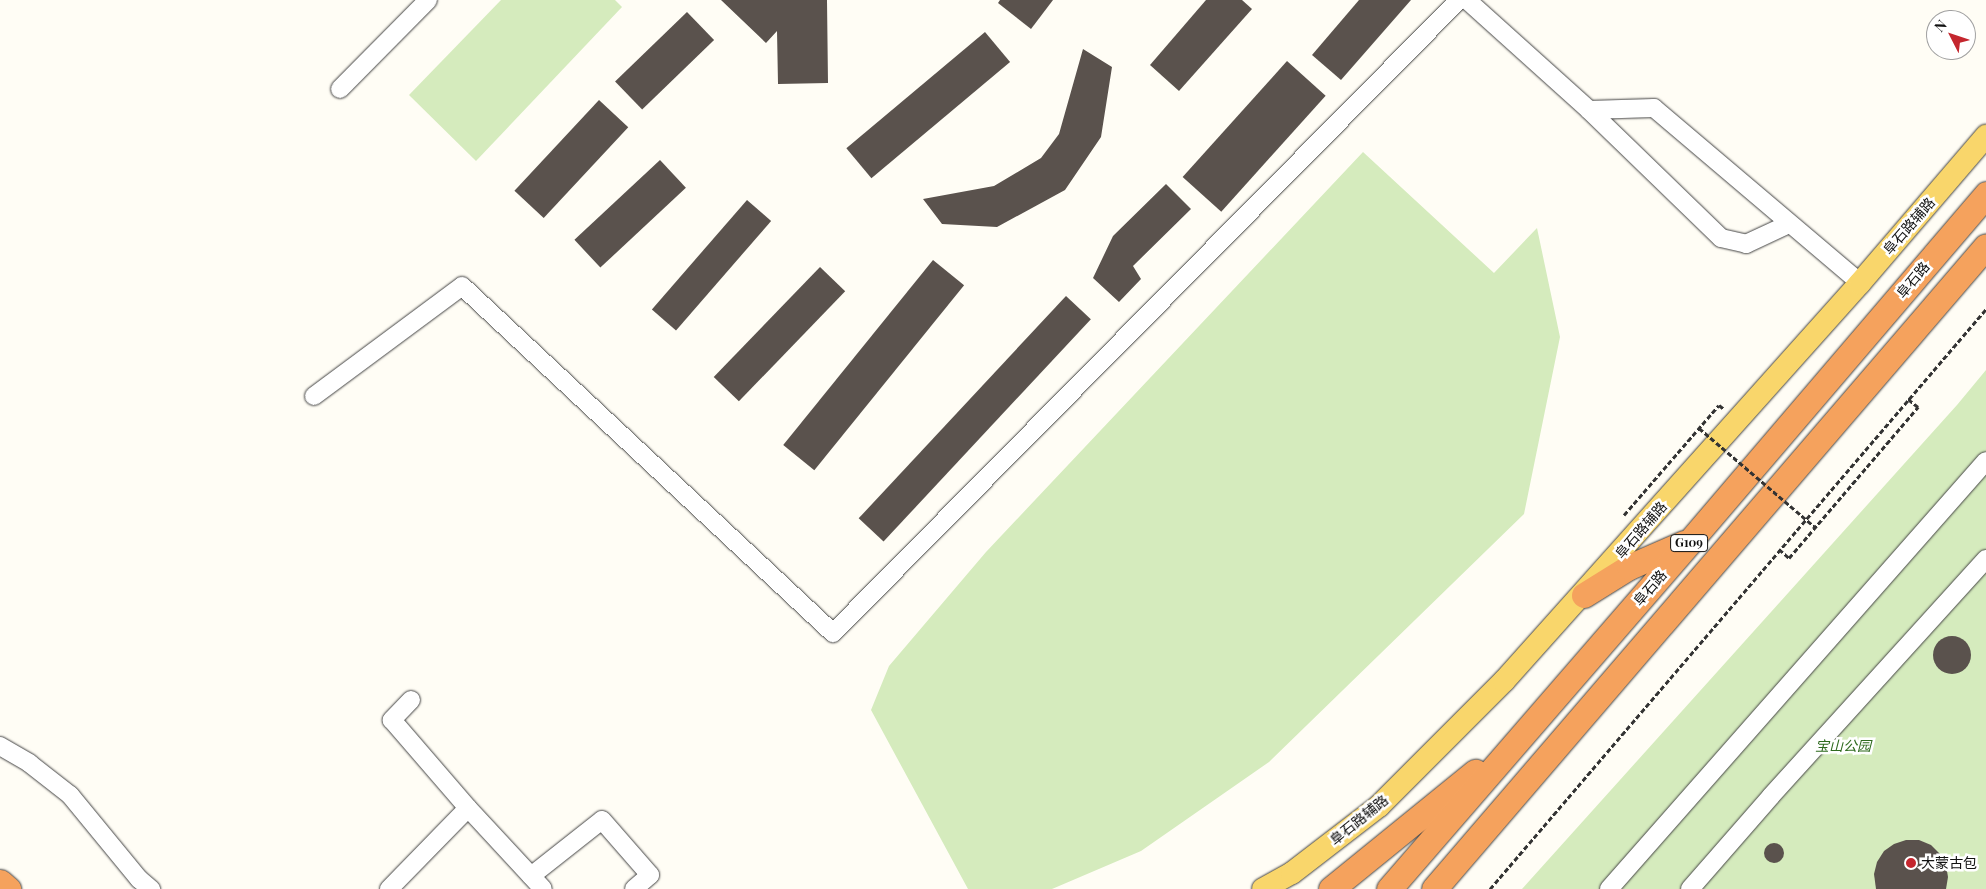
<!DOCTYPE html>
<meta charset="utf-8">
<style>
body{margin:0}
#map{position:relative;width:1986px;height:889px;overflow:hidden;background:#fffdf5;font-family:"Playfair Display","Noto Sans SC",serif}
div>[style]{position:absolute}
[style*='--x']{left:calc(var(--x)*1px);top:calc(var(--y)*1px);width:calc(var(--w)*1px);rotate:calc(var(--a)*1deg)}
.green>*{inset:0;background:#d5ebbd}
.building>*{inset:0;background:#5a524d;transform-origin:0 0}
.round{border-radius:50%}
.path>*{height:3px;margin-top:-1.5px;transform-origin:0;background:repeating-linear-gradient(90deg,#333 0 5px,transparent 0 7.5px)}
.roads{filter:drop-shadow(0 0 1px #444) drop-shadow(0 0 1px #444)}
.minor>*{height:18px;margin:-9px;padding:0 9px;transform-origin:9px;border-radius:9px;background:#fff}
.major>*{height:22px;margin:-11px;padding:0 11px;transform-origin:11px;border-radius:11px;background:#f9d66b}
.highway>*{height:25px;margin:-12.5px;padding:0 12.5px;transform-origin:12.5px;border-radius:12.5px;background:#f5a25d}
.path-bridge>*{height:3px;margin-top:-1.5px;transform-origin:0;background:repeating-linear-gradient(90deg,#333 0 5px,transparent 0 7.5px)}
.dots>*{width:14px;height:14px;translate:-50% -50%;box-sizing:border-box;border:2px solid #fff;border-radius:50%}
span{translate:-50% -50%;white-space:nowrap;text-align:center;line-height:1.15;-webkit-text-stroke:5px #fff;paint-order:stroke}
.shield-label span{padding:1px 4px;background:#fff;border:1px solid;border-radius:4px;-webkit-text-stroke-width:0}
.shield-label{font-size:12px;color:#111;font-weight:700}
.street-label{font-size:14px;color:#111}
.park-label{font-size:14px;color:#2f6b1f;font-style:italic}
.poi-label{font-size:14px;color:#111}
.left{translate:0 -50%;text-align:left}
.north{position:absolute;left:1926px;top:10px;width:50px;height:50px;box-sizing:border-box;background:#fff;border:1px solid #a0a0a0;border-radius:50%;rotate:311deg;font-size:14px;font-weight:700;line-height:20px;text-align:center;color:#111}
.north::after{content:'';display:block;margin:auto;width:18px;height:22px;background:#c4262e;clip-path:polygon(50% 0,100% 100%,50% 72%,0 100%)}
</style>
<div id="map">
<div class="green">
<i style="clip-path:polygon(501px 0,615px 0,622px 7px,476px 161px,409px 95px)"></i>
<i style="clip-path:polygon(1363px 152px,1494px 273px,1537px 228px,1560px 337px,1524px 514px,1269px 762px,1141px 851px,1052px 889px,968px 889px,871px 710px,889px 666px,986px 552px)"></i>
<i style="clip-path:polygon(1986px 370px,1986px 889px,1522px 889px,1957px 405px)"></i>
</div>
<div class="building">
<i style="clip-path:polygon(721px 0,827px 0,828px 83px,778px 84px,777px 31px,766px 43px)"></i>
<i style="clip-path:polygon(1000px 0,1053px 0,1031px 29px,998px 3px)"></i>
<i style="clip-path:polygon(1206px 0,1242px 0,1252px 9px,1179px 91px,1150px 65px)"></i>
<i style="clip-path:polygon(1359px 0,1411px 0,1341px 80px,1312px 55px)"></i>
<i style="left:687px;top:12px;width:39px;height:100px;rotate:46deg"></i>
<i style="left:985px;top:32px;width:39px;height:181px;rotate:50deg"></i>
<i style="clip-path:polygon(1083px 49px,1112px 67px,1101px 137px,1065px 190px,997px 227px,942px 224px,923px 199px,994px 186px,1041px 158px,1059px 134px)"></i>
<i style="left:1287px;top:61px;width:52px;height:156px;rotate:42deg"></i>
<i style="left:599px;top:100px;width:40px;height:124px;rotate:43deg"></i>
<i style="left:660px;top:160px;width:38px;height:117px;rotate:47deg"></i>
<i style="clip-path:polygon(1166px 184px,1191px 209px,1133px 266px,1141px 279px,1119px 302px,1093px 278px,1113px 236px)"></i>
<i style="left:747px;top:200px;width:32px;height:145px;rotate:41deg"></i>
<i style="left:933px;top:260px;width:40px;height:238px;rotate:39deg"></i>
<i style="left:820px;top:267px;width:35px;height:153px;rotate:44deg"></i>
<i style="left:1066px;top:296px;width:34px;height:304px;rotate:43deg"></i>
<i class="round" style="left:1933px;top:636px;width:38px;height:38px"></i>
<i style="clip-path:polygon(1906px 840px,1919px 840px,1931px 845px,1940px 854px,1946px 865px,1948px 877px,1946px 889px,1876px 889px,1874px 874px,1877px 862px,1884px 851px,1894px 844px)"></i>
<i class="round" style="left:1764px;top:843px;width:20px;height:20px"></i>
</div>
<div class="path">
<i style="--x:1624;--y:515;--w:145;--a:-49.2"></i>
<i style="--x:1719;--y:405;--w:6;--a:39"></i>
<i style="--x:1779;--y:549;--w:13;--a:42"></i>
<i style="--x:1789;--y:558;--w:199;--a:-49.5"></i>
<i style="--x:1918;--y:407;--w:13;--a:-141"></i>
<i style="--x:1490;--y:889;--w:763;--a:-49.46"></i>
</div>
<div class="roads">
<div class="minor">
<i style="--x:1467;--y:0;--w:164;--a:42"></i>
<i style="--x:1589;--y:110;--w:184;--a:44.1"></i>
<i style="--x:1721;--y:238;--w:26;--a:13"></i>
<i style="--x:1746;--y:244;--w:47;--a:-24.9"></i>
<i style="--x:340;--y:89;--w:125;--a:-45.3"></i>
<i style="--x:1589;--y:110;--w:65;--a:-1.8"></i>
<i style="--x:1654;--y:108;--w:270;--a:40.3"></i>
<i style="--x:314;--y:396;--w:184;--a:-36.6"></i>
<i style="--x:462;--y:286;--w:508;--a:43.09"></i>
<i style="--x:833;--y:633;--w:890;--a:-45.32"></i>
<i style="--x:411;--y:700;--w:28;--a:134"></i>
<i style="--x:392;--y:720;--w:116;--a:49.2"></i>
<i style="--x:0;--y:746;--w:34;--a:30"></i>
<i style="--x:29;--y:763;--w:52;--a:38"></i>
<i style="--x:70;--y:795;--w:109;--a:50.6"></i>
<i style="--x:139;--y:879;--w:16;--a:40"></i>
<i style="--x:531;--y:876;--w:90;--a:-38.3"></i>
<i style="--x:602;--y:820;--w:73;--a:48.9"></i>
<i style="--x:650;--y:875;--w:21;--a:139"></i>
<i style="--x:389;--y:889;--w:113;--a:-45.7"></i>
<i style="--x:468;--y:808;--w:110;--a:47.2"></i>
<i style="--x:1609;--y:889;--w:570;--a:-48.63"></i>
<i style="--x:1690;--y:889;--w:123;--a:-48.9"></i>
<i style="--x:1771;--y:796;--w:320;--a:-47.8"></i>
</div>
<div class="major">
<i style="--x:1263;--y:889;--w:33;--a:-29"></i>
<i style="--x:1292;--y:873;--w:110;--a:-37.6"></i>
<i style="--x:1379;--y:806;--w:177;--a:-45"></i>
<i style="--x:1504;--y:681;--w:534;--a:-48.19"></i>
<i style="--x:1860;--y:283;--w:194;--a:-49.4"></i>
</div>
<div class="highway">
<i style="--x:1584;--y:595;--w:53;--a:-31.9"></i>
<i style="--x:1629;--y:567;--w:60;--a:-23.6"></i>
<i style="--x:0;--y:882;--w:11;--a:41"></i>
<i style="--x:1331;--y:889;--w:186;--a:-39.1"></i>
<i style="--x:1389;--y:889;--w:462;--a:-49.1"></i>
<i style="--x:1691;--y:540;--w:455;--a:-49.5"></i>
<i style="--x:1434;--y:889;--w:847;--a:-49.35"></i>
</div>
</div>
<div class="path-bridge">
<i style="--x:1699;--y:428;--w:153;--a:40.5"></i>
</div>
<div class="dots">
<i style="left:1911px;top:863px;background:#c4262e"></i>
</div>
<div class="shield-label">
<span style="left:1689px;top:543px">G109</span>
</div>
<div class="street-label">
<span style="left:1909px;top:226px;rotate:-49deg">阜石路辅路</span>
<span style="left:1913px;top:280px;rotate:-50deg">阜石路</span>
<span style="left:1641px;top:530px;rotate:-49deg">阜石路辅路</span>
<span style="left:1650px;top:588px;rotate:-49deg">阜石路</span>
<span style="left:1359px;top:820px;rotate:-39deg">阜石路辅路</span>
</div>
<div class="park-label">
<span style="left:1843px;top:746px">宝山公园</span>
</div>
<div class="poi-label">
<span class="left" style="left:1921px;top:863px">大蒙古包</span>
</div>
<div class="north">N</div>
</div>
